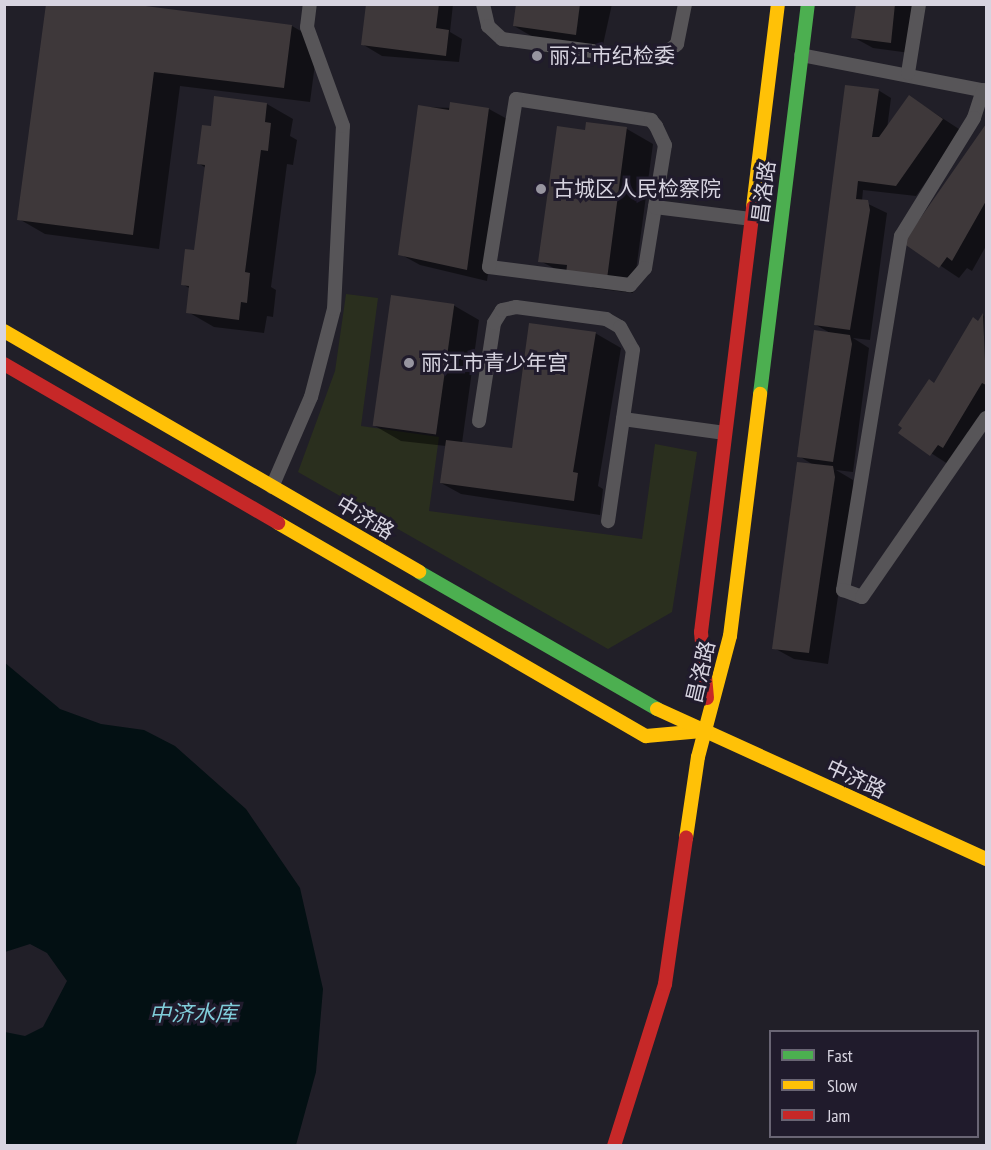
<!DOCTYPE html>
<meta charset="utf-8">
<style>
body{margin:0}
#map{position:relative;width:991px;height:1150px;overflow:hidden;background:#211f28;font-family:"PT Sans Narrow","Noto Sans SC",sans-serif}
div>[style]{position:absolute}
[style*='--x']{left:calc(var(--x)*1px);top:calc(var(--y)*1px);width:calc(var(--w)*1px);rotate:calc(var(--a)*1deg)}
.green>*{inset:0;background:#2a2f1e}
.water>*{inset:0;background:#031013}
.shadow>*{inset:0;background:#0007}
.building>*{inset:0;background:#3e383a;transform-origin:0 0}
.lane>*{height:14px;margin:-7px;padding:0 7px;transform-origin:7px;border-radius:7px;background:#575558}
.fast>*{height:14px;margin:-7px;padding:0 7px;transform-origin:7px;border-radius:7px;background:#4caf50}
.slow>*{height:14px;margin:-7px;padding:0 7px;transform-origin:7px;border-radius:7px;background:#ffc107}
.jam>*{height:14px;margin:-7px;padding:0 7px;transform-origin:7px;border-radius:7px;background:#c62828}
.dots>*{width:16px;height:16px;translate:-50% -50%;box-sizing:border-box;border:3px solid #201b2c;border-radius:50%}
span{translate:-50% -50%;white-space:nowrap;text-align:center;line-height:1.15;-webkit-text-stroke:6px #201b2c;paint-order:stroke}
.poi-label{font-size:21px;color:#d7d4e0}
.left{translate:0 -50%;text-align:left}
.street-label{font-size:21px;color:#d7d4e0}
.water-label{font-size:22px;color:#80cdda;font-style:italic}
.frame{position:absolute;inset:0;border:6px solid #d7d4e0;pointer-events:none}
.legend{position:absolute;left:769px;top:1030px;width:210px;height:108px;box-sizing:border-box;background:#201b2c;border:2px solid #696574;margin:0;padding:8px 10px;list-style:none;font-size:18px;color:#d7d4e0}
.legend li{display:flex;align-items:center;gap:12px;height:30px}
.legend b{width:30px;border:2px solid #696574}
</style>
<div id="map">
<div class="green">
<i style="clip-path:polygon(346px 294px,378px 298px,361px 426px,439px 437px,429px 511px,642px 539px,655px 444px,697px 452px,672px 612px,608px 649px,298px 472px,335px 371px)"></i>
</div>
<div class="water">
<i style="clip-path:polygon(4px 662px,60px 709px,101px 724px,144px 730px,175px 746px,246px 809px,300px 888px,323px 989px,316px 1072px,296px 1145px,5px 1145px,5px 1032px,25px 1036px,43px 1027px,67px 981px,47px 953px,30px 944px,5px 952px)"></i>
</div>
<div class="shadow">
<i style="clip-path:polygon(47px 4px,292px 26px,318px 41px,310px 102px,180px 86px,159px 249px,45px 234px,19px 219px)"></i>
<i style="clip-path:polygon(367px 4px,453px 4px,450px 32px,462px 39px,459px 62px,382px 56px,362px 44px)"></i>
<i style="clip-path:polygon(517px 4px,612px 4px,602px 49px,540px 41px,514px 26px)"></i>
<i style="clip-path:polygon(857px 4px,916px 4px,910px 53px,873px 48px,853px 37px)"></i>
<i style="clip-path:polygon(878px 90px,891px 98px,887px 129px,910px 97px,962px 131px,916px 196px,863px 190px,862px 201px,887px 213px,870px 340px,853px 338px,869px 348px,853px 472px,836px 470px,853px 480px,854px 489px,828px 664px,794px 659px,774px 648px,815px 466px,799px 456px,832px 334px,816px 325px)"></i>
<i style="clip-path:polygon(267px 104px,293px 119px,290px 136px,297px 140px,293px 165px,287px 164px,271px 287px,276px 290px,273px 317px,267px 316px,264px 333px,214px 327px,188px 312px,191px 289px,182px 284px,196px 252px,206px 168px,198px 163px,212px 128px)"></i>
<i style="clip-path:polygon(419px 107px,489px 109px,509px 120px,487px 281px,420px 265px,400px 254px)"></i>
<i style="clip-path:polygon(986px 127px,986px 246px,972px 271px,967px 268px,959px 278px,905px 242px)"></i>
<i style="clip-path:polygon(627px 129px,653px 144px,633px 293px,593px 288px,540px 261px,586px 132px)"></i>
<i style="clip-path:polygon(453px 305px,479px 320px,462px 443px,511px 450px,595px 333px,621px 348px,598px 486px,603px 489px,600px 515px,461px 494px,441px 483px,446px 446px,401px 441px,375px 426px)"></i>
<i style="clip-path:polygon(984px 315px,986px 420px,951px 466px,900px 433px)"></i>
</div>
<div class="building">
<i style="clip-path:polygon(46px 4px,130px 4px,292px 25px,284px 88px,154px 72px,133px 235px,17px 220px)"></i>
<i style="clip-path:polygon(366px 4px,439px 4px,436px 28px,449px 30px,446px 56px,361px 45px)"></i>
<i style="clip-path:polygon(516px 4px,580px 4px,576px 35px,513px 26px)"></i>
<i style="clip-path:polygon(856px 4px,895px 4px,891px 43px,851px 38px)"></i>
<i style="clip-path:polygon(845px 85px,879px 89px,872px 137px,879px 137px,909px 95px,943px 119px,896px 186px,858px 181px,856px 199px,868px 200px,870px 210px,850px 330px,814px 325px)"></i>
<i style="clip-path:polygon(214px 96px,267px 103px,265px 122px,271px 123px,268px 151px,261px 150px,245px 272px,250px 273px,247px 303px,241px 302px,239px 320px,186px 313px,189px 286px,181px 285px,185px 249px,194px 250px,205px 165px,197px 164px,202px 125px,211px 126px)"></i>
<i style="clip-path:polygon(450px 102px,489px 108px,467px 270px,398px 255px,418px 105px,449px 110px)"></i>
<i style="clip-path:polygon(586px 122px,627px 127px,607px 279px,566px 274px,567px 265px,538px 262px,557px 126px,585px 130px)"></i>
<i style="clip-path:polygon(986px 124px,986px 201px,952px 261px,947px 257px,939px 268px,903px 243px)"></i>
<i style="left:391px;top:295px;width:64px;height:132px;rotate:8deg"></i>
<i style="clip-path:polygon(983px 313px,986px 385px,982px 383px,943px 448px,938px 445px,930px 456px,898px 433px,902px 428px,898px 425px,929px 379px,934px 383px,973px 317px,978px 321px)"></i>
<i style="clip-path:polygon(529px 323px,596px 332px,573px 472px,578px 473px,574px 501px,440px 483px,446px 440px,512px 448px)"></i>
<i style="clip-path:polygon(814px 330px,850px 335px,852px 344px,833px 462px,797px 457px)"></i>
<i style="clip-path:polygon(797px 462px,833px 466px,835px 477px,809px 653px,772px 649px)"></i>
</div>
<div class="lane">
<i style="--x:483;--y:4;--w:23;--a:77"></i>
<i style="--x:488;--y:26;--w:19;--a:43"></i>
<i style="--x:502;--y:39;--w:144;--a:7.6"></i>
<i style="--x:645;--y:58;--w:18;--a:-9"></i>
<i style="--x:663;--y:55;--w:18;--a:-38"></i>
<i style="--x:677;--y:44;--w:41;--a:-78.7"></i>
<i style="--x:801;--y:55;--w:188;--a:11"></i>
<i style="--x:908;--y:73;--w:70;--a:-80.9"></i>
<i style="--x:983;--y:90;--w:29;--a:108"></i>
<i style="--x:974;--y:118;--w:139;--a:121.7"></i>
<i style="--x:901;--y:236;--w:359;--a:99.3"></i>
<i style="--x:843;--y:590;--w:20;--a:20"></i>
<i style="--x:862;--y:597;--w:218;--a:-55.3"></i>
<i style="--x:516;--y:99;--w:137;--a:8.8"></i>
<i style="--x:651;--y:120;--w:8;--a:50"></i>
<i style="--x:656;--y:126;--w:21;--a:65"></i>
<i style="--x:665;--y:145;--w:125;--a:99.2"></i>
<i style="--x:645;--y:268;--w:23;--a:131"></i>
<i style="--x:630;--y:285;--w:142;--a:-172.7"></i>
<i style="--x:489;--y:267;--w:170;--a:-80.9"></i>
<i style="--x:655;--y:207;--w:98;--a:7.1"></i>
<i style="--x:623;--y:419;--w:103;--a:7.8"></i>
<i style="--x:479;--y:421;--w:99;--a:-81.3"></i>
<i style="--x:494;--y:323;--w:15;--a:-58"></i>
<i style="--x:502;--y:310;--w:14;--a:-12"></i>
<i style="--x:516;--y:307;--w:91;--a:7.6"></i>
<i style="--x:606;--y:319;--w:16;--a:30"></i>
<i style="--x:620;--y:327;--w:26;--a:61"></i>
<i style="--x:633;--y:350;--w:173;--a:98.3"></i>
<i style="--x:272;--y:487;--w:98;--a:-66.6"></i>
<i style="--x:311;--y:397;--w:91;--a:-75.4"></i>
<i style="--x:334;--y:309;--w:183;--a:-87.2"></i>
<i style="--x:343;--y:126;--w:105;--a:-110"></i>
<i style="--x:307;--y:27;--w:23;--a:-83"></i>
</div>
<div class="fast">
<i style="--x:760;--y:394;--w:393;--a:-83"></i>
<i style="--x:419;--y:572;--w:275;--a:29.9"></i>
</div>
<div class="slow">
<i style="--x:753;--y:207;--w:205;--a:-83"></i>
<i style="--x:4;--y:331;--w:480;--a:30.1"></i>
<i style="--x:278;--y:523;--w:425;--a:30.1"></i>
<i style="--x:646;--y:736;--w:56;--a:-5.1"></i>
<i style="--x:657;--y:709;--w:362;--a:24.5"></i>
<i style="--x:686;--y:838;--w:82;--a:-81.6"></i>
<i style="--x:698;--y:757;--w:125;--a:-75.2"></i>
<i style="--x:730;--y:636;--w:244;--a:-82.9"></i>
</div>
<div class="jam">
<i style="--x:4;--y:364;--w:317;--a:30.1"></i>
<i style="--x:707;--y:698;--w:66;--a:-95.2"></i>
<i style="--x:701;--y:632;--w:428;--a:-83"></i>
<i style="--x:614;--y:1146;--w:170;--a:-72.5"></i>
<i style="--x:665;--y:984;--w:148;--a:-81.8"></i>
</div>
<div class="dots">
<i style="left:537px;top:56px;background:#9795a0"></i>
<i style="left:541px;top:189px;background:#9795a0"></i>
<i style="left:409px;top:363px;background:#9795a0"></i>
</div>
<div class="poi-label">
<span class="left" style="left:549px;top:56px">丽江市纪检委</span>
<span class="left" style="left:553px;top:189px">古城区人民检察院</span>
<span class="left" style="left:421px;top:363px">丽江市青少年宫</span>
</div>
<div class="street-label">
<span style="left:764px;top:192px;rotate:-83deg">昌洛路</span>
<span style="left:365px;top:518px;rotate:31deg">中济路</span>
<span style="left:701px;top:672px;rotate:-77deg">昌洛路</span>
<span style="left:856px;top:779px;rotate:25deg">中济路</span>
</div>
<div class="water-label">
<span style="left:193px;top:1014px">中济水库</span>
</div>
<div class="frame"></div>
<ul class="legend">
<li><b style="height:8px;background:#4caf50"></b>Fast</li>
<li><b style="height:8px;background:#ffc107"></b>Slow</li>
<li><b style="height:8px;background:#c62828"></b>Jam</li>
</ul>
</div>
